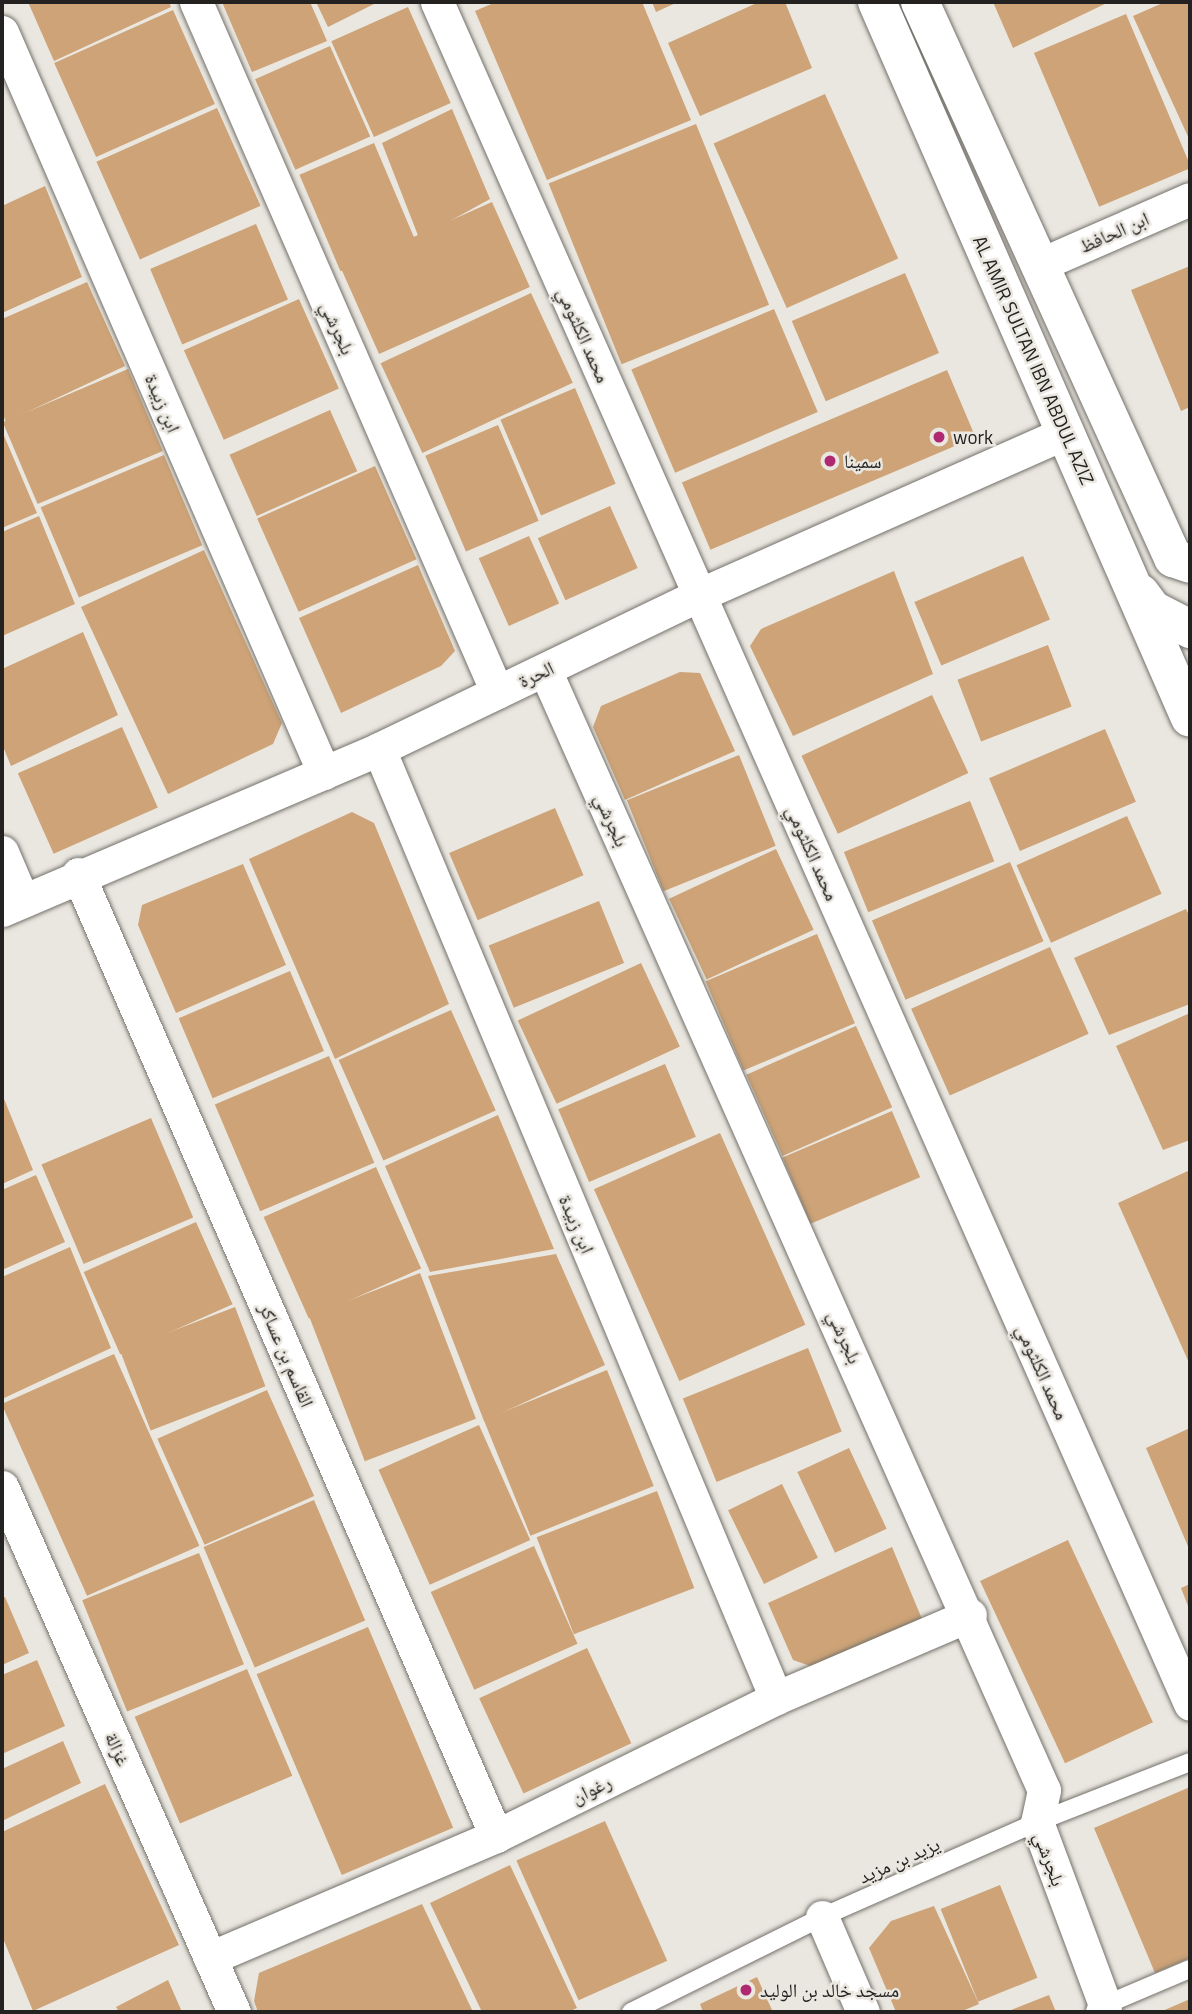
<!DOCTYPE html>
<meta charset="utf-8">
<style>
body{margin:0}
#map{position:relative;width:1192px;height:2014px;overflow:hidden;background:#eae7e0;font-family:"Titillium Web","Noto Naskh Arabic",sans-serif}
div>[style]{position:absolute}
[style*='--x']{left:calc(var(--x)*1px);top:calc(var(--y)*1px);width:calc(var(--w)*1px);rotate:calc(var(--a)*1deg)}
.building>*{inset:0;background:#cda377;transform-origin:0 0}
.roads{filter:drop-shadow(0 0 2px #74716b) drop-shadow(0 0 2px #74716b)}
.service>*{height:18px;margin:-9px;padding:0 9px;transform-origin:9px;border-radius:9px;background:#fff}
.minor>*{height:33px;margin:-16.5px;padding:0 16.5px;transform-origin:16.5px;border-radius:16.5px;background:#fff}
.tertiary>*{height:38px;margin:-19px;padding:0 19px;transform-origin:19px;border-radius:19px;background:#fff}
.dots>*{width:19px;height:19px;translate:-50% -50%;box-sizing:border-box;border:4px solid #eae7e0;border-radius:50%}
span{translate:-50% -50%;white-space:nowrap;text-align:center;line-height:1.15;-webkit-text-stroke:5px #eae7e0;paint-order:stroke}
.street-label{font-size:19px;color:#232220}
.poi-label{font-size:19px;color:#232220}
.left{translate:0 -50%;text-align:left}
.frame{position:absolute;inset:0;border:4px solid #232220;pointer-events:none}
</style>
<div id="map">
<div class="building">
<i style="clip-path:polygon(28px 2px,169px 2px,171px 7px,54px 61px)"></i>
<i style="clip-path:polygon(222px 2px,310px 2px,327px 41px,252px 72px)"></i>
<i style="clip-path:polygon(316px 2px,378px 2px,328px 27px)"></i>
<i style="clip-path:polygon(496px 2px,642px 2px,691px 120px,547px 180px,475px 11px)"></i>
<i style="clip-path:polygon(652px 2px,678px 2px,656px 12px)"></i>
<i style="clip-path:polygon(759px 2px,785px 2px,812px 68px,700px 116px,668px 43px)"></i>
<i style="clip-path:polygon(993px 2px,1109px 2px,1013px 48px)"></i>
<i style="clip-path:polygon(1165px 2px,1190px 2px,1190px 141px,1133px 16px)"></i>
<i style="left:408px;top:7px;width:105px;height:84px;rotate:66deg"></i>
<i style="left:173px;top:10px;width:103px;height:130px;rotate:66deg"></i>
<i style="left:1126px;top:14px;width:167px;height:100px;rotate:67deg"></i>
<i style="left:330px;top:46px;width:99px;height:82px;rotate:66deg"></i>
<i style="left:825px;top:94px;width:180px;height:122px;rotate:66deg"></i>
<i style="left:217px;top:108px;width:107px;height:132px;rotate:66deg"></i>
<i style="clip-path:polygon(452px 109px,490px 199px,419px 238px,382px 143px)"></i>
<i style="left:696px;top:124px;width:195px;height:159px;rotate:68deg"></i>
<i style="left:374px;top:143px;width:105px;height:81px;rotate:67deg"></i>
<i style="clip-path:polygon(45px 186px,82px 277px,2px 313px,2px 206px)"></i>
<i style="left:492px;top:202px;width:93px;height:165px;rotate:66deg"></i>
<i style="left:256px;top:224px;width:82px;height:115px;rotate:67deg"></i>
<i style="clip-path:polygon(1190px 266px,1190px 407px,1181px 411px,1131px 290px)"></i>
<i style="left:905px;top:273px;width:87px;height:123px;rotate:67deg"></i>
<i style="clip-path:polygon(87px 282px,125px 366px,6px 422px,2px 412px,2px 319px)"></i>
<i style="left:531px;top:293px;width:99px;height:166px;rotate:65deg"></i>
<i style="left:299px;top:299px;width:98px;height:126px;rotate:66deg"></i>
<i style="left:774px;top:309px;width:112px;height:155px;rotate:67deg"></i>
<i style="left:128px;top:369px;width:89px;height:136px;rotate:67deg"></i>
<i style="left:947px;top:370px;width:73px;height:288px;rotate:67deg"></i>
<i style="left:575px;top:388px;width:104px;height:81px;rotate:67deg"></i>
<i style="left:330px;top:410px;width:67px;height:110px;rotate:66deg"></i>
<i style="left:498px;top:425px;width:104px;height:79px;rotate:67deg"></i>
<i style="clip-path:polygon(2px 431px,37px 513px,2px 528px)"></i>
<i style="left:164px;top:455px;width:98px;height:134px;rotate:67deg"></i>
<i style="left:375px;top:466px;width:102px;height:129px;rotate:66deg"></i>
<i style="left:610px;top:506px;width:68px;height:79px;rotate:66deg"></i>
<i style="clip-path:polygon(39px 516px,75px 604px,2px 636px,2px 532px)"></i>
<i style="left:529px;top:536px;width:74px;height:55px;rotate:66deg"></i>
<i style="clip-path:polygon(204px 550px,282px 723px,273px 744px,168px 794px,81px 607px)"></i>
<i style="left:1023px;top:556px;width:69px;height:118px;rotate:67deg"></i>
<i style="clip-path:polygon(418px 565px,455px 651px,441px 666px,341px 713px,299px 618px)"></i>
<i style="clip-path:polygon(894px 571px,933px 674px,793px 736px,750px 646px,761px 629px)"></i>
<i style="clip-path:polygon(83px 632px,118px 715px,11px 766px,2px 744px,2px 669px)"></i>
<i style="left:1048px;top:645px;width:66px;height:97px;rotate:69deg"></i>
<i style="clip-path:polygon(680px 672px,700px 673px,735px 751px,625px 800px,593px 727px,601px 706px)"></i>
<i style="left:932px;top:695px;width:86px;height:144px;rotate:65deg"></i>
<i style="left:122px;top:727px;width:88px;height:114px;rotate:66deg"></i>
<i style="left:1105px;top:729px;width:79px;height:126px;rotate:67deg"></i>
<i style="left:739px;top:755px;width:98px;height:121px;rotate:68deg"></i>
<i style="left:970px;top:801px;width:65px;height:136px;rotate:68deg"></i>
<i style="left:555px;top:808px;width:73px;height:115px;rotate:67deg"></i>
<i style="clip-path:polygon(352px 812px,374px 823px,449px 1004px,335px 1059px,249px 859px)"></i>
<i style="left:1127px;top:816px;width:85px;height:121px;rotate:66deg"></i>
<i style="left:776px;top:849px;width:89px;height:118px;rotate:65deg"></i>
<i style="left:1010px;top:862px;width:86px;height:150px;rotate:67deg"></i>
<i style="clip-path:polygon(243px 864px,286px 965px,176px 1013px,138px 925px,142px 905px)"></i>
<i style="left:599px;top:901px;width:67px;height:119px;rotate:68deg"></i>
<i style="clip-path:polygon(1186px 909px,1190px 917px,1190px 1004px,1109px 1035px,1074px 958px)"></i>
<i style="left:817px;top:934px;width:97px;height:121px;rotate:67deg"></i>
<i style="left:1050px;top:947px;width:95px;height:152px;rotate:66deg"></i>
<i style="left:641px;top:963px;width:92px;height:136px;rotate:65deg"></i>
<i style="left:290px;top:971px;width:87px;height:121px;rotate:67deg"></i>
<i style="left:451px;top:1010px;width:110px;height:123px;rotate:66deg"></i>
<i style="clip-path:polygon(1190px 1013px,1190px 1140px,1163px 1150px,1116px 1046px)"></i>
<i style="left:856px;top:1026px;width:89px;height:120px;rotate:66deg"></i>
<i style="left:329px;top:1056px;width:116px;height:124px;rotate:67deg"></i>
<i style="left:665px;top:1064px;width:79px;height:116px;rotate:67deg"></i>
<i style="clip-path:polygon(2px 1094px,33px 1170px,2px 1184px)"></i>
<i style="left:892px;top:1111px;width:72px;height:119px;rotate:67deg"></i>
<i style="clip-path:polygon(498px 1115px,554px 1249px,430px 1272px,385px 1166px)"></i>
<i style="left:151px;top:1118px;width:108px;height:119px;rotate:67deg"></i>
<i style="left:720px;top:1133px;width:210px;height:138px;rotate:66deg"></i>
<i style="left:376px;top:1167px;width:111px;height:123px;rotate:66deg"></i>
<i style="clip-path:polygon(1190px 1170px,1190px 1365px,1118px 1203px)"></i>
<i style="clip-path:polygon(36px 1175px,65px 1242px,2px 1270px,2px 1190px)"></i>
<i style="left:196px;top:1222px;width:90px;height:123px;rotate:66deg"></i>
<i style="clip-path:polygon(70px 1247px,111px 1348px,2px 1399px,2px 1277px)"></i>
<i style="clip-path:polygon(556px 1254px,605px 1365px,484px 1421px,428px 1276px)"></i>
<i style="left:420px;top:1273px;width:156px;height:119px;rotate:69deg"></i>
<i style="left:235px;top:1307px;width:85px;height:123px;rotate:69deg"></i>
<i style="left:808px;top:1348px;width:90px;height:135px;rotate:68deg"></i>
<i style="left:114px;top:1354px;width:210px;height:123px;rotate:66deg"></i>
<i style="left:607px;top:1370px;width:125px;height:133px;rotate:68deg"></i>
<i style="left:267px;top:1390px;width:116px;height:120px;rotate:66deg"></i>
<i style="left:479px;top:1425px;width:126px;height:110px;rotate:66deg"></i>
<i style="clip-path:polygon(1190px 1428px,1190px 1551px,1146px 1448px)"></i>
<i style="left:849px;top:1448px;width:89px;height:57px;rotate:65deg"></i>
<i style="left:782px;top:1484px;width:82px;height:60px;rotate:64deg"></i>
<i style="left:657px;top:1491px;width:104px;height:129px;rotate:69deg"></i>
<i style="left:314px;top:1500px;width:131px;height:120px;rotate:67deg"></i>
<i style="left:1068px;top:1540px;width:201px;height:97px;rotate:65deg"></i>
<i style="left:534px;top:1546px;width:107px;height:113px;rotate:66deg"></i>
<i style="clip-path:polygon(892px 1547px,922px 1619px,816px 1668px,793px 1660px,768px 1603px)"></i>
<i style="left:199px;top:1553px;width:120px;height:126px;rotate:68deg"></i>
<i style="clip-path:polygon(1190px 1584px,1190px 1611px,1181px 1588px)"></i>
<i style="clip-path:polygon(5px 1597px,29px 1653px,2px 1665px,2px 1598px)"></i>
<i style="left:368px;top:1627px;width:218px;height:121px;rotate:67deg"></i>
<i style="left:587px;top:1648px;width:105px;height:119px;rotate:65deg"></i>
<i style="clip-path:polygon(37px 1660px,65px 1726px,2px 1754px,2px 1675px)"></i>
<i style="left:247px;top:1669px;width:116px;height:122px;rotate:67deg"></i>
<i style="clip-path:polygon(63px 1741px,81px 1783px,2px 1821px,2px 1769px)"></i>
<i style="clip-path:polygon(105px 1784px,179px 1945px,33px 2011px,2px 1936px,2px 1832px)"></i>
<i style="clip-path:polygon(1190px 1787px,1190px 1958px,1155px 1973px,1094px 1828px)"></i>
<i style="left:605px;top:1821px;width:153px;height:97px;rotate:66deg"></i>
<i style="clip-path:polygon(510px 1865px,577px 2008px,568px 2012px,482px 2012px,430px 1903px)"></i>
<i style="left:1000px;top:1885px;width:100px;height:64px;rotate:68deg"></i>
<i style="clip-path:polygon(422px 1904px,473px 2012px,258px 2012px,254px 2001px,259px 1973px)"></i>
<i style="clip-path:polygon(934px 1906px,979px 2004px,960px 2012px,896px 2012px,869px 1948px,891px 1921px)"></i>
<i style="clip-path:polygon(757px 1977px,773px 2012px,703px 2012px,700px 2004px)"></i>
<i style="clip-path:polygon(168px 1980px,182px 2012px,119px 2012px,116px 2007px)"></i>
<i style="clip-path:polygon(1049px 1995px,1056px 2012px,1006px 2012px)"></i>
<i style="clip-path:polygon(1190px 1999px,1190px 2012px,1160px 2012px)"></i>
</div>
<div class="roads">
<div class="service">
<i style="--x:1105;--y:2005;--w:92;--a:-23"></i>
<i style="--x:631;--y:2012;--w:213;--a:-26.4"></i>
<i style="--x:822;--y:1917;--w:235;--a:-23.8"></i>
<i style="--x:1037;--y:1822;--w:164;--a:-21.4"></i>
</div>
<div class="minor">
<i style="--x:196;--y:2;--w:753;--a:66.43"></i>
<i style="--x:437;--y:2;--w:1861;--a:66.13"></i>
<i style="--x:2;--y:32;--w:808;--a:66.51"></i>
<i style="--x:1039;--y:265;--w:165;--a:-23.6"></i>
<i style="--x:545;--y:670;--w:1226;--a:65.99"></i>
<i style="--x:1044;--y:1790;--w:33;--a:102"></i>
<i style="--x:1037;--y:1822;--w:195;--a:69.6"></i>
<i style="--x:1105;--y:2005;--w:8;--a:113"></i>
<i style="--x:379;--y:749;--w:1029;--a:67.3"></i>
<i style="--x:2;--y:852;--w:53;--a:66.8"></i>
<i style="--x:78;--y:874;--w:1049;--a:66.51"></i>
<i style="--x:2;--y:910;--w:410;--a:-23.1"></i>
<i style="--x:379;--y:749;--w:355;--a:-25.7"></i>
<i style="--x:699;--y:595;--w:402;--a:-23.9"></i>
<i style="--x:2;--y:1487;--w:574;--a:66.16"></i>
<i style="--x:822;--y:1917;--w:103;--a:66.7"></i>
<i style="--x:210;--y:1958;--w:311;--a:-23.1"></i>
<i style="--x:496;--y:1836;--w:312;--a:-26.2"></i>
<i style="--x:776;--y:1698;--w:211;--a:-23.2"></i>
</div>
<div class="tertiary">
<i style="--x:877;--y:2;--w:781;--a:66.39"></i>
<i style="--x:920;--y:2;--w:611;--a:65.53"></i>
<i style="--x:1173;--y:558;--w:18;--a:19"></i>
<i style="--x:1140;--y:593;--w:21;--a:53"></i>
<i style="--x:1153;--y:610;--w:42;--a:27.2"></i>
</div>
</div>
<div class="dots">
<i style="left:939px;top:437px;background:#ae296f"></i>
<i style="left:830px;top:461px;background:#ae296f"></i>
<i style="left:746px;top:1990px;background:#ae296f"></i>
</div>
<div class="street-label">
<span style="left:1114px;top:232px;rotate:-24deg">ابن الحافظ</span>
<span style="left:338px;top:328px;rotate:66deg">بلجرشي</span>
<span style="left:584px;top:335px;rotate:66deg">محمد الكلثومي</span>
<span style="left:1034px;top:360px;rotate:66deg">AL AMIR SULTAN IBN ABDUL AZIZ</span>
<span style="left:163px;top:403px;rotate:67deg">ابن زبيدة</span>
<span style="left:536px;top:674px;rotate:-25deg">الحرة</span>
<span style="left:612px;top:820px;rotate:66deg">بلجرشي</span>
<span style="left:813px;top:853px;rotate:66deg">محمد الكلثومي</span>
<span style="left:577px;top:1224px;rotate:67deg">ابن زبيدة</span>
<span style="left:845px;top:1337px;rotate:66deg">بلجرشي</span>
<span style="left:287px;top:1355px;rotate:67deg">القاسم بن عساكر</span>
<span style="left:1043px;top:1372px;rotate:66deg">محمد الكلثومي</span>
<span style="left:118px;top:1749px;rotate:66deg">غزالة</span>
<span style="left:591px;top:1789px;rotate:-26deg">رغوان</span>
<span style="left:1050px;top:1859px;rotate:70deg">بلجرشي</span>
<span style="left:899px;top:1860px;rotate:-24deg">يزيد بن مزيد</span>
</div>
<div class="poi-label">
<span class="left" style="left:953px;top:437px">work</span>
<span class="left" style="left:844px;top:461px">سمينا</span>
<span class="left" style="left:760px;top:1990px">مسجد خالد بن الوليد</span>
</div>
<div class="frame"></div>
</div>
